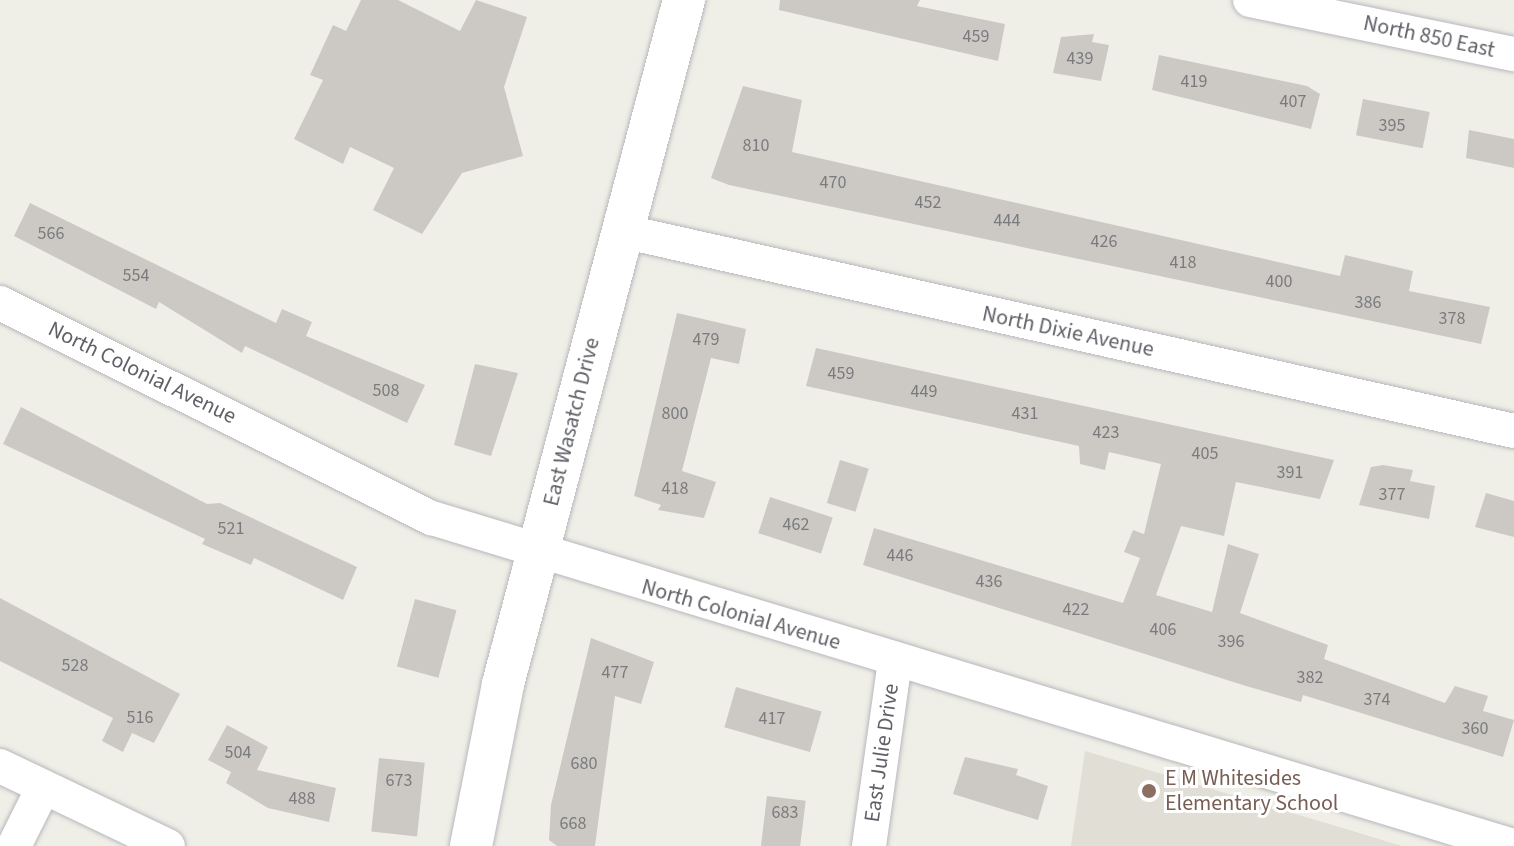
<!DOCTYPE html>
<style>
body{margin:0}
#map{position:relative;width:1514px;height:846px;overflow:hidden;background:#f0efe7;font-family:"Source Sans 3",sans-serif}
div>[style]{position:absolute}
[style*='--x']{left:calc(var(--x)*1px);top:calc(var(--y)*1px);width:calc(var(--w)*1px);rotate:calc(var(--a)*1deg)}
.education>*{inset:0;background:#e0ded5}
.building>*{inset:0;background:#ccc9c4;transform-origin:0 0}
.roads{filter:drop-shadow(0 0 2px #b7b8bd) drop-shadow(0 0 2px #b7b8bd)}
.minor>*{height:34px;margin:-17px;padding:0 17px;transform-origin:17px;border-radius:17px;background:#fff}
.tertiary>*{height:42px;margin:-21px;padding:0 21px;transform-origin:21px;border-radius:21px;background:#fff}
.dots>*{width:22px;height:22px;translate:-50% -50%;box-sizing:border-box;border:4px solid #fff;border-radius:50%}
span{translate:-50% -50%;white-space:nowrap;text-align:center;line-height:1.15;-webkit-text-stroke:6px #fff;paint-order:stroke}
.number-label{font-size:18px;color:#7a7b7e}
.number-label span{-webkit-text-stroke-width:0}
.street-label{font-size:22px;color:#5f6167}
.education-label{font-size:22px;color:#785e54}
.left{translate:0 -50%;text-align:left}
</style>
<div id="map">
<div class="education">
<i style="clip-path:polygon(1085px 751px,1356px 832px,1402px 846px,1071px 846px)"></i>
</div>
<div class="building">
<i style="clip-path:polygon(361px 0,398px 0,460px 31px,476px 0,527px 17px,504px 87px,523px 156px,462px 173px,422px 234px,373px 210px,394px 168px,350px 147px,343px 164px,294px 139px,323px 80px,310px 75px,333px 25px,346px 31px)"></i>
<i style="clip-path:polygon(780px 0,920px 0,917px 6px,1005px 24px,998px 61px,779px 10px)"></i>
<i style="clip-path:polygon(1094px 34px,1092px 42px,1109px 45px,1101px 81px,1053px 73px,1061px 37px)"></i>
<i style="clip-path:polygon(1159px 55px,1307px 86px,1320px 94px,1311px 129px,1152px 90px)"></i>
<i style="clip-path:polygon(743px 86px,802px 100px,792px 152px,1340px 276px,1345px 255px,1413px 271px,1409px 291px,1490px 307px,1481px 344px,729px 185px,711px 178px)"></i>
<i style="left:1363px;top:99px;width:68px;height:37px;rotate:11deg"></i>
<i style="clip-path:polygon(1469px 130px,1514px 139px,1514px 168px,1466px 158px)"></i>
<i style="clip-path:polygon(30px 203px,276px 323px,282px 309px,312px 322px,306px 336px,425px 385px,407px 423px,245px 346px,242px 353px,159px 302px,156px 309px,14px 236px)"></i>
<i style="clip-path:polygon(677px 313px,746px 329px,739px 364px,711px 358px,682px 471px,716px 482px,704px 518px,658px 510px,661px 505px,634px 496px)"></i>
<i style="clip-path:polygon(816px 348px,1334px 460px,1320px 499px,1236px 482px,1224px 536px,1181px 526px,1156px 595px,1212px 612px,1228px 544px,1259px 554px,1240px 613px,1328px 645px,1324px 659px,1445px 703px,1455px 686px,1488px 696px,1483px 711px,1514px 720px,1503px 757px,1303px 695px,1301px 702px,1246px 686px,863px 565px,874px 528px,1123px 603px,1140px 558px,1124px 552px,1133px 530px,1144px 534px,1161px 464px,1109px 452px,1105px 470px,1080px 464px,1079px 446px,806px 386px)"></i>
<i style="clip-path:polygon(475px 364px,518px 373px,491px 456px,454px 445px)"></i>
<i style="clip-path:polygon(21px 407px,207px 504px,220px 503px,357px 567px,343px 600px,254px 558px,251px 565px,202px 544px,205px 539px,3px 444px)"></i>
<i style="left:840px;top:460px;width:30px;height:45px;rotate:17deg"></i>
<i style="clip-path:polygon(1383px 465px,1413px 470px,1410px 481px,1435px 486px,1429px 519px,1359px 505px,1371px 467px)"></i>
<i style="clip-path:polygon(1486px 493px,1514px 501px,1514px 537px,1475px 527px)"></i>
<i style="left:770px;top:497px;width:66px;height:38px;rotate:18deg"></i>
<i style="clip-path:polygon(0 598px,180px 694px,154px 743px,132px 733px,123px 752px,102px 741px,113px 718px,0 661px)"></i>
<i style="left:415px;top:599px;width:43px;height:70px;rotate:15deg"></i>
<i style="clip-path:polygon(591px 638px,654px 662px,641px 704px,615px 696px,595px 846px,557px 846px,549px 840px,551px 805px)"></i>
<i style="left:736px;top:687px;width:89px;height:42px;rotate:16deg"></i>
<i style="clip-path:polygon(227px 725px,268px 747px,257px 770px,336px 788px,329px 822px,268px 808px,226px 783px,231px 772px,208px 760px)"></i>
<i style="clip-path:polygon(965px 757px,1018px 769px,1016px 775px,1048px 786px,1038px 820px,953px 794px)"></i>
<i style="left:379px;top:758px;width:46px;height:74px;rotate:6deg"></i>
<i style="left:767px;top:796px;width:39px;height:50px;rotate:7deg"></i>
</div>
<div class="roads">
<div class="minor">
<i style="--x:1250;--y:0;--w:269;--a:11.6"></i>
<i style="--x:622;--y:231;--w:914;--a:12.64"></i>
<i style="--x:0;--y:303;--w:483;--a:26.5"></i>
<i style="--x:432;--y:518;--w:1130;--a:16.88"></i>
<i style="--x:0;--y:766;--w:186;--a:25.5"></i>
<i style="--x:14;--y:846;--w:65;--a:-63.4"></i>
<i style="--x:869;--y:846;--w:188;--a:-82"></i>
</div>
<div class="tertiary">
<i style="--x:471;--y:846;--w:165;--a:-78.8"></i>
<i style="--x:503;--y:684;--w:708;--a:-75.18"></i>
</div>
</div>
<div class="dots">
<i style="left:1149px;top:791px;background:#8d6e63"></i>
</div>
<div class="number-label">
<span style="left:976px;top:37px">459</span>
<span style="left:1080px;top:59px">439</span>
<span style="left:1194px;top:82px">419</span>
<span style="left:1293px;top:102px">407</span>
<span style="left:1392px;top:126px">395</span>
<span style="left:756px;top:146px">810</span>
<span style="left:833px;top:183px">470</span>
<span style="left:928px;top:203px">452</span>
<span style="left:1007px;top:221px">444</span>
<span style="left:51px;top:234px">566</span>
<span style="left:1104px;top:242px">426</span>
<span style="left:1183px;top:263px">418</span>
<span style="left:136px;top:276px">554</span>
<span style="left:1279px;top:282px">400</span>
<span style="left:1368px;top:303px">386</span>
<span style="left:1452px;top:319px">378</span>
<span style="left:706px;top:340px">479</span>
<span style="left:841px;top:374px">459</span>
<span style="left:386px;top:391px">508</span>
<span style="left:924px;top:392px">449</span>
<span style="left:675px;top:414px">800</span>
<span style="left:1025px;top:414px">431</span>
<span style="left:1106px;top:433px">423</span>
<span style="left:1205px;top:454px">405</span>
<span style="left:1290px;top:473px">391</span>
<span style="left:675px;top:489px">418</span>
<span style="left:1392px;top:495px">377</span>
<span style="left:796px;top:525px">462</span>
<span style="left:231px;top:529px">521</span>
<span style="left:900px;top:556px">446</span>
<span style="left:989px;top:582px">436</span>
<span style="left:1076px;top:610px">422</span>
<span style="left:1163px;top:630px">406</span>
<span style="left:1231px;top:642px">396</span>
<span style="left:75px;top:666px">528</span>
<span style="left:615px;top:673px">477</span>
<span style="left:1310px;top:678px">382</span>
<span style="left:1377px;top:700px">374</span>
<span style="left:140px;top:718px">516</span>
<span style="left:772px;top:719px">417</span>
<span style="left:1475px;top:729px">360</span>
<span style="left:238px;top:753px">504</span>
<span style="left:584px;top:764px">680</span>
<span style="left:399px;top:781px">673</span>
<span style="left:302px;top:799px">488</span>
<span style="left:785px;top:813px">683</span>
<span style="left:573px;top:824px">668</span>
</div>
<div class="street-label">
<span style="left:1429px;top:37px;rotate:12deg">North 850 East</span>
<span style="left:1068px;top:332px;rotate:12deg">North Dixie Avenue</span>
<span style="left:142px;top:373px;rotate:26deg">North Colonial Avenue</span>
<span style="left:572px;top:422px;rotate:-76deg">East Wasatch Drive</span>
<span style="left:741px;top:615px;rotate:16deg">North Colonial Avenue</span>
<span style="left:882px;top:753px;rotate:-82deg">East Julie Drive</span>
</div>
<div class="education-label">
<span class="left" style="left:1165px;top:791px">E M Whitesides<br>Elementary School</span>
</div>
</div>
